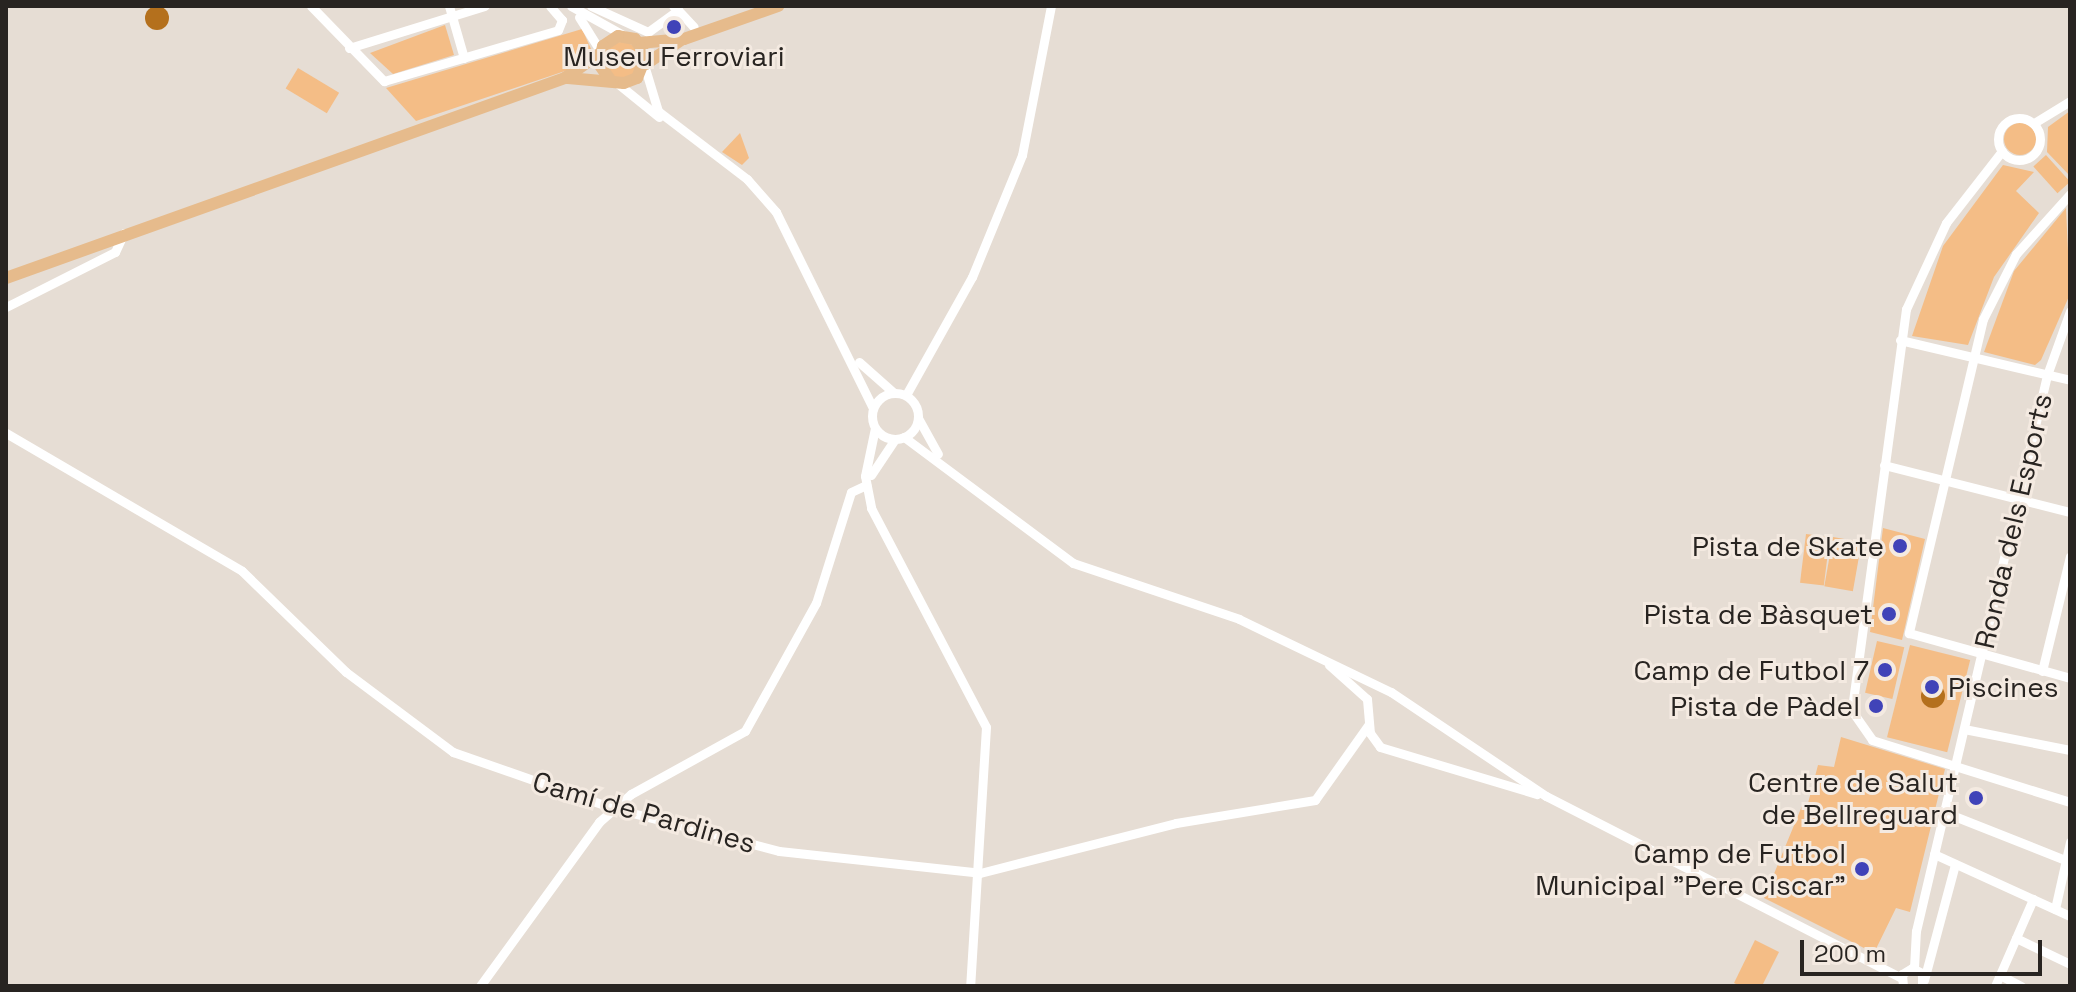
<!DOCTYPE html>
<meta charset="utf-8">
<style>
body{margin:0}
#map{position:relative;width:2076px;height:992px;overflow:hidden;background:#e6ddd4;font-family:"Space Grotesk",sans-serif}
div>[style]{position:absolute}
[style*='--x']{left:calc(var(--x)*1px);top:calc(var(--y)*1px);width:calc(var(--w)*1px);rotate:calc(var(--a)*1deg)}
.green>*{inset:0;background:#f4bd86;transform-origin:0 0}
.round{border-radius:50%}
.water>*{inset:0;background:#b4701d}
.minor>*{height:9px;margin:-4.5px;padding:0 4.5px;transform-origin:4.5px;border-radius:4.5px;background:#fff}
.minor>.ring{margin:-4.5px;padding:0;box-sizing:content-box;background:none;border:9px solid #fff;border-radius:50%}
.major>*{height:12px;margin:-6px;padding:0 6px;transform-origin:6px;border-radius:6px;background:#e6bb8c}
.dots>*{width:22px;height:22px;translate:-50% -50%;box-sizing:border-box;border:4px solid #f4eae1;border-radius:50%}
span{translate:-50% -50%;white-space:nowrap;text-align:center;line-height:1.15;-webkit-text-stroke:6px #f4eae1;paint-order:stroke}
.poi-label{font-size:28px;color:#282421}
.right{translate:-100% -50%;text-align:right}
.left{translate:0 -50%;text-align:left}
.street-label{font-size:28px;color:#282421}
.frame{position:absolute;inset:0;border:8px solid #282421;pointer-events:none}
.scale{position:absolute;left:1800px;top:940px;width:242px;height:36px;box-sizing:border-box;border:4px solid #282421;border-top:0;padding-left:10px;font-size:24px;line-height:28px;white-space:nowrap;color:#282421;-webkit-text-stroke:6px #f4eae1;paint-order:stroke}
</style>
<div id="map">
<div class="green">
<i style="clip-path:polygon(445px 25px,454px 55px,393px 74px,370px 53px)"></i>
<i style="clip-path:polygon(582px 29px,592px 51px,571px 69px,416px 121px,386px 88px)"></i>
<i class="round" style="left:604px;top:42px;width:36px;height:36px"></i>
<i style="left:298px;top:68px;width:48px;height:24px;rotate:31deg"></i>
<i style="clip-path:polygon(2070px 111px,2070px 176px,2047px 152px,2048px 127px)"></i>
<i class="round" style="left:2004px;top:123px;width:32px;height:32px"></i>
<i style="clip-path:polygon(740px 133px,749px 158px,742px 165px,722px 152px)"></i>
<i style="left:2046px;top:155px;width:36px;height:17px;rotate:48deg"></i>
<i style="clip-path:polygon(2003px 165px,2034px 172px,2016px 191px,2039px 213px,1994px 277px,1968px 345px,1912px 336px,1943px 246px)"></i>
<i style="clip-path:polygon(2066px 208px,2070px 294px,2041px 360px,2035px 365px,1984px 352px,2014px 271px)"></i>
<i style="clip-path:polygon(1883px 528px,1925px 539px,1902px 640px,1870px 632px)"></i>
<i style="left:1806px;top:534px;width:24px;height:49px;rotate:7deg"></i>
<i style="left:1833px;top:537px;width:29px;height:50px;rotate:10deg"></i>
<i style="left:1877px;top:641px;width:28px;height:53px;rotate:13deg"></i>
<i style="left:1910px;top:645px;width:62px;height:95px;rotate:14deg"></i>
<i style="clip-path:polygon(1841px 737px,1945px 769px,1910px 912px,1896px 908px,1874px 953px,1764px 898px,1802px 806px,1807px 807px,1818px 765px,1834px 767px)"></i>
<i style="clip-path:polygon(1755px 940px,1779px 952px,1762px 986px,1740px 986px,1734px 983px)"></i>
</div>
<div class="water">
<i class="round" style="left:145px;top:6px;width:24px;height:24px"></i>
<i class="round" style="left:1921px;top:684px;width:24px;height:24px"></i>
</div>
<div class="minor">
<i style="--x:311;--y:6;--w:105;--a:45.8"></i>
<i style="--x:384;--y:81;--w:181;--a:-16.3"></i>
<i style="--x:558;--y:30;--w:11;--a:-68"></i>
<i style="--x:562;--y:20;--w:18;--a:-131"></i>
<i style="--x:449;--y:6;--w:54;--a:73.9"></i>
<i style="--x:571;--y:6;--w:60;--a:29.1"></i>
<i style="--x:591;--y:6;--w:63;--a:24.5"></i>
<i style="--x:648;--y:32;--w:37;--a:-36"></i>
<i style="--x:678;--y:10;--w:6;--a:-141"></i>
<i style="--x:678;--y:10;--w:23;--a:47"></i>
<i style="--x:579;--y:17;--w:40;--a:58"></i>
<i style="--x:349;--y:48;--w:142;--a:-17.2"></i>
<i style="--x:645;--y:68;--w:45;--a:73.2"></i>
<i style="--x:658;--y:111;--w:112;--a:37.4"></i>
<i style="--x:747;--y:179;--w:44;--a:48.7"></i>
<i style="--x:776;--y:212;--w:219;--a:63.7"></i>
<i style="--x:617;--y:83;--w:54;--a:39"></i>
<i class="ring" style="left:1998px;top:118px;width:33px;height:33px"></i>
<i style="--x:2034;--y:123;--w:42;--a:-31.4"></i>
<i style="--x:2002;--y:151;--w:91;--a:127.9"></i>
<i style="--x:1946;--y:223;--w:95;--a:114.9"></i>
<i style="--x:1906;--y:309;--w:406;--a:97.7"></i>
<i style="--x:1852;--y:711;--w:35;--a:55"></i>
<i style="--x:1872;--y:740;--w:207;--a:17.4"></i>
<i style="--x:2070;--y:194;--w:81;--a:132"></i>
<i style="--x:2016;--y:254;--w:73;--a:116.9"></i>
<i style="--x:1983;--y:319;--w:323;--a:103.3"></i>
<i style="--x:1909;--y:633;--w:167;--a:15.6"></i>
<i style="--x:6;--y:307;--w:122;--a:-26.8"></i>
<i style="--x:115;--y:252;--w:21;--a:-65"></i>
<i style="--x:1900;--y:340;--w:175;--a:13.2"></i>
<i style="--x:859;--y:362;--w:45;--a:41.4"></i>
<i class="ring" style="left:872px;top:393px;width:37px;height:37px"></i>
<i style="--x:906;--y:395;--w:135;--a:-60.8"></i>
<i style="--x:972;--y:277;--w:132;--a:-67.7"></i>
<i style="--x:1022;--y:155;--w:152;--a:-79"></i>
<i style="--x:918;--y:418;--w:41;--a:60.9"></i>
<i style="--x:875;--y:428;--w:49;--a:101.8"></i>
<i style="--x:865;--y:476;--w:33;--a:79"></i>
<i style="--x:871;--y:508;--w:247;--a:62.3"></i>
<i style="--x:986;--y:727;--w:259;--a:93.5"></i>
<i style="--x:6;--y:433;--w:273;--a:30.3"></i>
<i style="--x:242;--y:571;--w:145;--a:44.2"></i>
<i style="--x:346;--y:672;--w:134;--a:36.8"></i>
<i style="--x:453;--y:752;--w:170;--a:19.3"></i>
<i style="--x:613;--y:808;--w:171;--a:14.5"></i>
<i style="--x:779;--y:851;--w:202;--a:6.2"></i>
<i style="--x:980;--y:873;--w:202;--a:-14.3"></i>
<i style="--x:1176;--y:823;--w:141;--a:-9.4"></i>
<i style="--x:1315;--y:800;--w:93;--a:-54.6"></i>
<i style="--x:904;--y:437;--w:211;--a:36.7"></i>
<i style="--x:1073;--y:563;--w:175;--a:18.6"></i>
<i style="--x:1239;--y:619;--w:169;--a:25.7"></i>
<i style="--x:1391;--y:692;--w:187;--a:33.9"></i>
<i style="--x:1546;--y:796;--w:399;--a:27.1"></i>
<i style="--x:1884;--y:465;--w:192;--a:14.2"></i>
<i style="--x:871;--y:475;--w:43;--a:-56.3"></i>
<i style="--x:1329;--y:665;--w:51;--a:41.8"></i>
<i style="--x:1367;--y:699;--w:34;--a:85"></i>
<i style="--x:1370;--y:733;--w:17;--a:54"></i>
<i style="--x:1380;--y:747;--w:164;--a:16.7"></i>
<i style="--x:2042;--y:671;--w:118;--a:-76.3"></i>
<i style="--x:1964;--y:729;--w:108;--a:11.2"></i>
<i style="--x:1944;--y:812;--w:136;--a:21.6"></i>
<i style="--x:1934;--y:854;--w:149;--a:24.5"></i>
<i style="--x:2055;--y:909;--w:69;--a:-77.4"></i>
<i style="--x:2016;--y:938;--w:60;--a:25.7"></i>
<i style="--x:1914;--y:968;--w:37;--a:-87"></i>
<i style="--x:1916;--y:931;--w:571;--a:-76.74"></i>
<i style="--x:2047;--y:375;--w:68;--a:-70.2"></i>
<i style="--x:2000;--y:975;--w:24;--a:28"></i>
<i style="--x:1924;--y:980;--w:120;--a:-75"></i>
<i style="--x:480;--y:986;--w:203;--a:-54"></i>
<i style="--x:599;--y:822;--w:43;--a:-41.2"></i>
<i style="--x:631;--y:794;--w:130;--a:-28.9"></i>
<i style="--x:745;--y:731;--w:146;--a:-61"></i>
<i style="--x:816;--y:603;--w:116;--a:-72.5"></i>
<i style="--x:851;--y:492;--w:17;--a:-25"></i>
<i style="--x:1903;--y:986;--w:12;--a:-95"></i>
<i style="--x:1902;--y:974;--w:12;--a:-31"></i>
<i style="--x:1912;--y:968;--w:11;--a:27"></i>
<i style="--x:1922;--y:973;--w:13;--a:90"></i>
<i style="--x:1995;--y:986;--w:95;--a:-66.4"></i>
</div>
<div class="major">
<i style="--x:639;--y:43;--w:45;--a:-5.1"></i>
<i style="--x:684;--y:39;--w:100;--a:-19.3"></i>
<i style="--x:646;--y:64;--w:42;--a:-34.4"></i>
<i style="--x:568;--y:78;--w:56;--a:5.1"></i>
<i style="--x:624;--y:83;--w:14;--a:-21"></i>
<i style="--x:637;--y:78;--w:24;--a:-68"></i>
<i style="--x:646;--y:56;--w:20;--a:-123"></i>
<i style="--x:635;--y:39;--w:17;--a:-170"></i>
<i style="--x:618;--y:36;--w:18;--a:146"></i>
<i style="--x:603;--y:46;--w:18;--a:103"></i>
<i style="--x:599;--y:64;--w:19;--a:55"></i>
<i style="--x:6;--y:278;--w:594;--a:-19.69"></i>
<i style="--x:565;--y:78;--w:42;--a:-35.2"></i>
</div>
<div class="dots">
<i style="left:674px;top:27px;background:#4043b8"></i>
<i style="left:1900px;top:546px;background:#4043b8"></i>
<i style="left:1889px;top:614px;background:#4043b8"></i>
<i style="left:1885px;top:670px;background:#4043b8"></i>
<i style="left:1932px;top:687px;background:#4043b8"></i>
<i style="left:1876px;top:706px;background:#4043b8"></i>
<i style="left:1976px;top:798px;background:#4043b8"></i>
<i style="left:1862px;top:869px;background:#4043b8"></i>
</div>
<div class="poi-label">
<span style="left:674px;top:56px">Museu Ferroviari</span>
<span class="right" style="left:1884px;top:546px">Pista de Skate</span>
<span class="right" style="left:1873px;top:614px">Pista de Bàsquet</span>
<span class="right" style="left:1869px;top:670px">Camp de Futbol 7</span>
<span class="left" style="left:1948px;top:687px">Piscines</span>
<span class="right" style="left:1860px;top:706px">Pista de Pàdel</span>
<span class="right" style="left:1958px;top:798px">Centre de Salut<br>de Bellreguard</span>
<span class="right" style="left:1846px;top:869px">Camp de Futbol<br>Municipal "Pere Ciscar"</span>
</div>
<div class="street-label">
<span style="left:2013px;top:521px;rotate:-77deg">Ronda dels Esports</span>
<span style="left:644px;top:812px;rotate:16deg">Camí de Pardines</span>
</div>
<div class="frame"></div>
<div class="scale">200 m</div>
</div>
